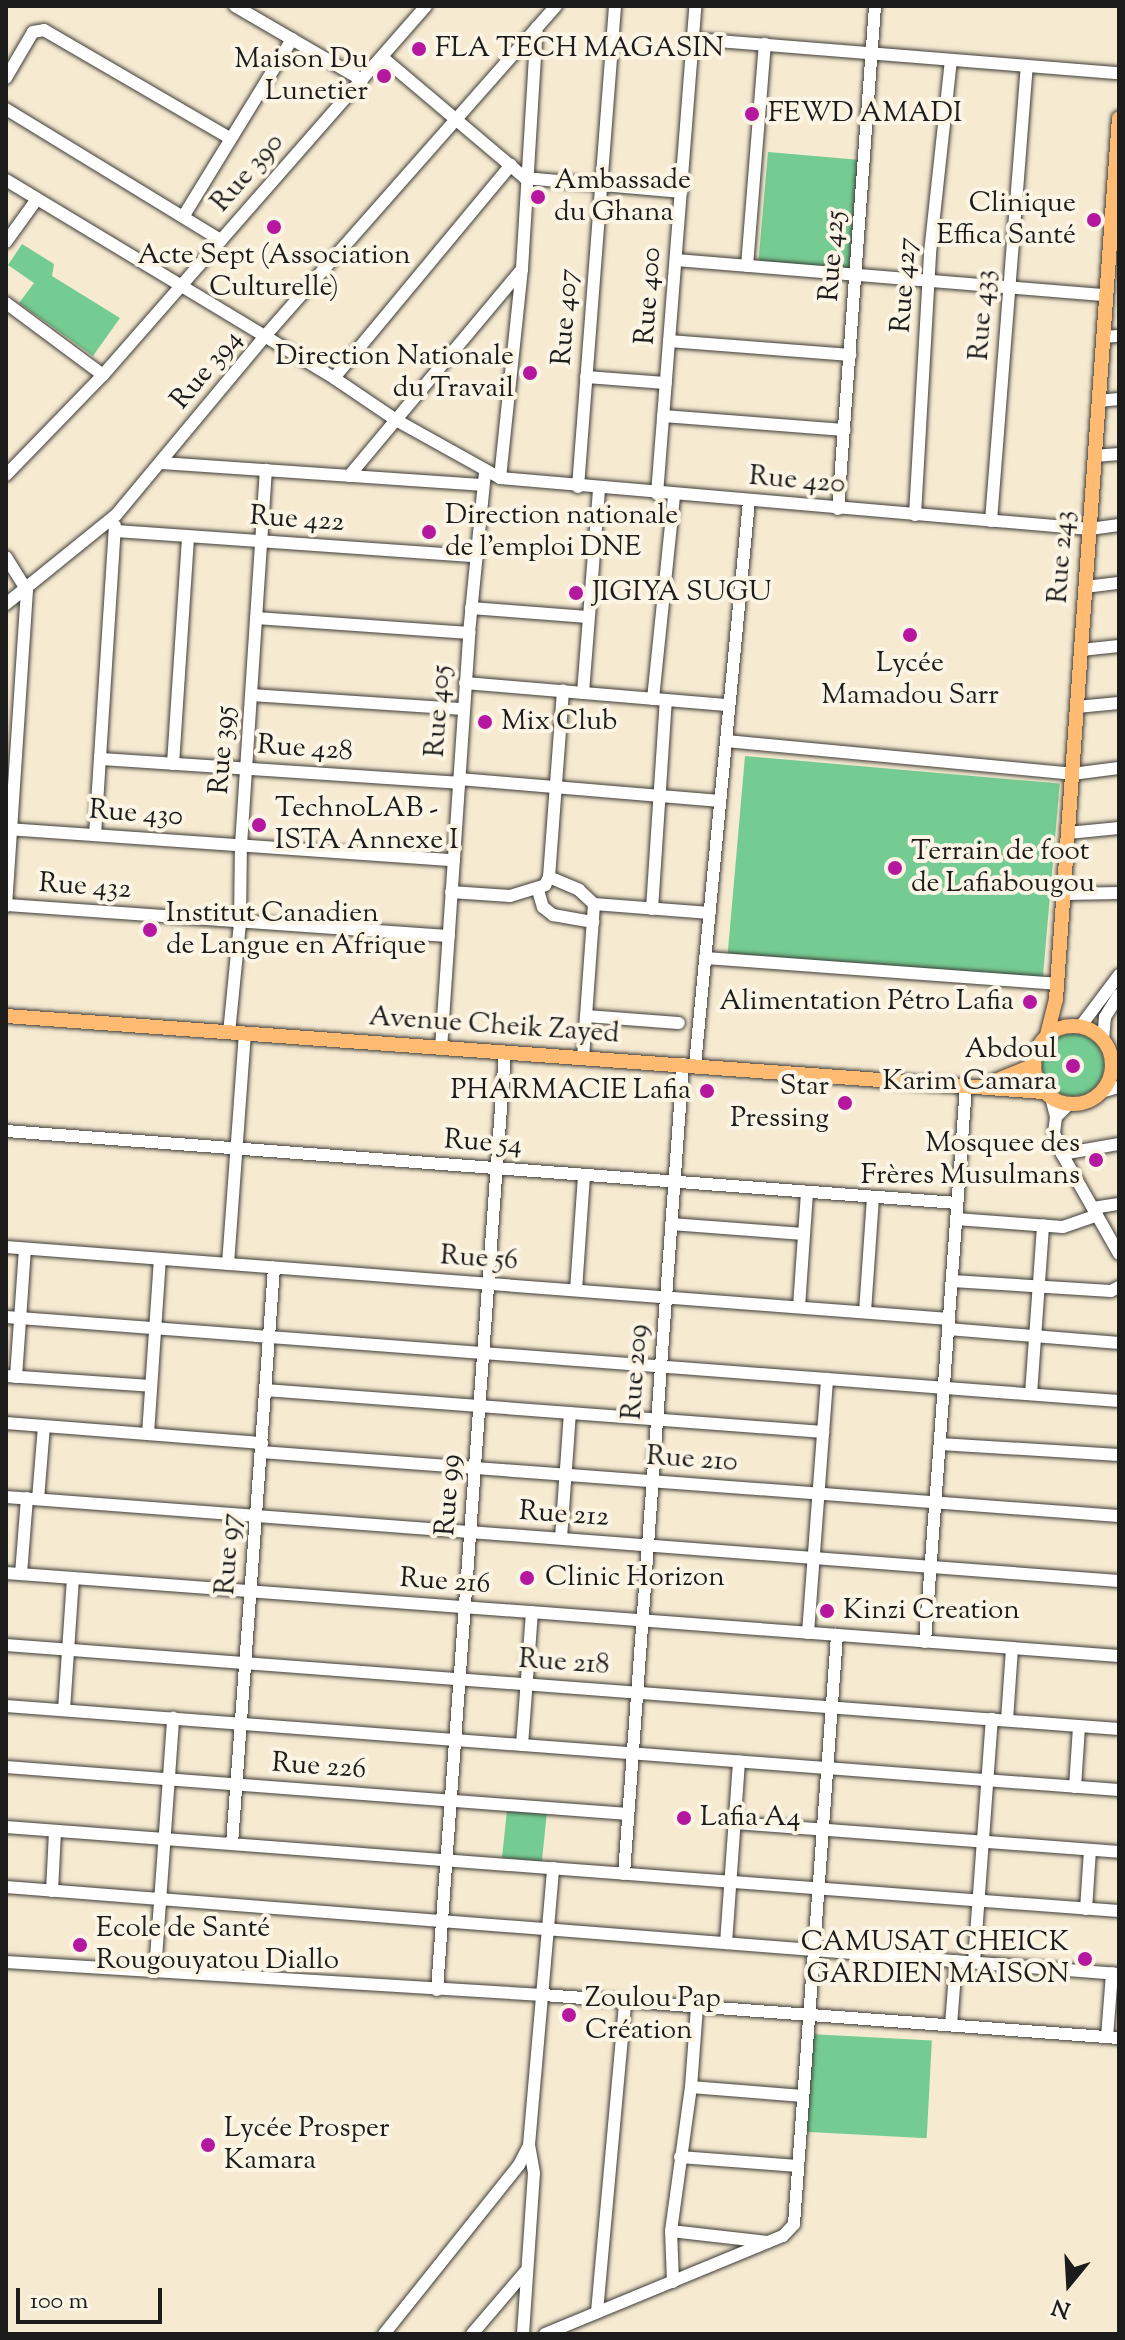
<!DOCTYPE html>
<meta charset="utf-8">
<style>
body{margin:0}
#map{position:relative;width:1125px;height:2340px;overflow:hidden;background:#f6ead1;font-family:"Sorts Mill Goudy",serif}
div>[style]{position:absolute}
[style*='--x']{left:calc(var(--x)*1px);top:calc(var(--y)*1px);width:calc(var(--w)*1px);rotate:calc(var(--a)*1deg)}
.green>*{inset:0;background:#75cc92;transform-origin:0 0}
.round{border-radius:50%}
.roads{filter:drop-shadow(0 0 2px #3d3b37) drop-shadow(0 0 2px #3d3b37)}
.minor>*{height:12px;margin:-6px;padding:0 6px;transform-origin:6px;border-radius:6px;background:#fff}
.major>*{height:14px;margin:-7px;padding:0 7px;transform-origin:7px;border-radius:7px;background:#ffbb71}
.major>.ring{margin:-7px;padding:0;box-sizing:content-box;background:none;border:14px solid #ffbb71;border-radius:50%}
.dots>*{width:22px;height:22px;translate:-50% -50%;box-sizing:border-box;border:4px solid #fcf5e5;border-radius:50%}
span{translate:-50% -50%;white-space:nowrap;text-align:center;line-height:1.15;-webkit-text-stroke:8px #fcf5e5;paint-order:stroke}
.poi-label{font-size:28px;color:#1c1c1c}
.left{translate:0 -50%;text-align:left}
.right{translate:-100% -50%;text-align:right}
.street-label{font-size:28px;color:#1c1c1c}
.frame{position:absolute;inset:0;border:8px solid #1c1c1c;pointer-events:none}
.north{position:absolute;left:1029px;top:2244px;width:80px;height:80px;-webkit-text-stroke:6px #fcf5e5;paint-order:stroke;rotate:198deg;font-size:22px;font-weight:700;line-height:32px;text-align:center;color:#1c1c1c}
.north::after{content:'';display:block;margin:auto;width:28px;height:36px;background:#1c1c1c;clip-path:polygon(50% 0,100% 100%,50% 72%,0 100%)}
.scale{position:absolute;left:16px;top:2288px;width:146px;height:36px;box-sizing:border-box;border:4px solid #1c1c1c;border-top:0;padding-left:10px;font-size:24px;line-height:28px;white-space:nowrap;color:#1c1c1c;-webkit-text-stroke:6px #fcf5e5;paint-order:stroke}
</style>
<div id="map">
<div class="green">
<i style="left:768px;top:152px;width:93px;height:110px;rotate:5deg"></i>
<i style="clip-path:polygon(22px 244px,54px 264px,52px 276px,120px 318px,93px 356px,19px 303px,34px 283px,8px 265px)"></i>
<i style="left:745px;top:756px;width:316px;height:199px;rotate:5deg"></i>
<i class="round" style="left:1042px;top:1034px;width:62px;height:62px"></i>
<i style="left:507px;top:1810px;width:40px;height:48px;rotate:6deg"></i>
<i style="left:810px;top:2034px;width:122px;height:98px;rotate:3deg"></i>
</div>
<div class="roads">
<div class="minor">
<i style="--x:235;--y:6;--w:147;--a:30.2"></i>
<i style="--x:693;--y:39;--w:427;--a:4.6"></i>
<i style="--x:382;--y:57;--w:187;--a:40.2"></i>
<i style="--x:525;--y:178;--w:157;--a:5.1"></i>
<i style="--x:6;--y:78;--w:53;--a:-59.6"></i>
<i style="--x:33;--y:32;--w:11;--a:-10"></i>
<i style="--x:44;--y:30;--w:216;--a:30.2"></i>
<i style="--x:6;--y:109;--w:252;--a:31.4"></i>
<i style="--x:6;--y:180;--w:383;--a:31.1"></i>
<i style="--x:334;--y:378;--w:75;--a:34.1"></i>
<i style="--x:396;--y:420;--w:119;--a:29.1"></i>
<i style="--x:500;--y:478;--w:592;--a:4.94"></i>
<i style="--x:1090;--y:529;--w:29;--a:-8"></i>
<i style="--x:183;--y:217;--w:209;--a:-58.5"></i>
<i style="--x:6;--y:242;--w:53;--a:-54.2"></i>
<i style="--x:676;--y:260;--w:431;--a:4.7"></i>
<i style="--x:747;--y:266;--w:223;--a:-85.4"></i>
<i style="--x:6;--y:303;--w:121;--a:36.6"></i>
<i style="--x:1103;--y:337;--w:16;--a:-4"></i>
<i style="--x:669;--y:341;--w:182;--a:4.4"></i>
<i style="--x:586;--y:377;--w:80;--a:4.3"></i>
<i style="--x:334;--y:378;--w:277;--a:-50.3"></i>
<i style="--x:1099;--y:401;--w:20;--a:-6"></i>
<i style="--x:663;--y:416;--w:182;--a:4.4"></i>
<i style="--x:1095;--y:456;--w:24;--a:-5"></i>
<i style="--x:160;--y:463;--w:323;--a:3.9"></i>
<i style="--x:6;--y:475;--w:139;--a:-45.9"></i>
<i style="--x:103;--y:375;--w:490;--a:-48.8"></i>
<i style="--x:349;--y:476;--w:270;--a:-50.1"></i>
<i style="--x:500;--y:478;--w:210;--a:-84"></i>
<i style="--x:522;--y:269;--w:242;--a:-86.5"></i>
<i style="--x:578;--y:487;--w:482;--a:-85.6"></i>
<i style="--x:657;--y:494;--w:489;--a:-85.5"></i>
<i style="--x:838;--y:509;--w:504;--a:-85.79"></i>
<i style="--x:915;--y:515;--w:262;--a:-86.7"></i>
<i style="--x:930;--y:253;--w:194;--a:-83.8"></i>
<i style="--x:991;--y:521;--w:456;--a:-85.5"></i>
<i style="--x:115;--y:531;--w:362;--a:4"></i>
<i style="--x:6;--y:557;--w:39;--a:58"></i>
<i style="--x:27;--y:590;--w:317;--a:93.8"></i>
<i style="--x:1085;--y:587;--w:34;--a:-7"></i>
<i style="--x:6;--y:604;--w:141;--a:-39"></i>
<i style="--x:116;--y:515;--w:233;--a:-50.2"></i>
<i style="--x:265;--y:336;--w:440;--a:-48.6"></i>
<i style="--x:471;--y:608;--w:117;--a:4.4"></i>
<i style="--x:256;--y:618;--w:214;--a:4"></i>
<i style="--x:1081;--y:650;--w:38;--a:-6"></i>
<i style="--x:465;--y:683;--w:265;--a:4.8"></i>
<i style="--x:583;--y:693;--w:205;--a:-85.5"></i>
<i style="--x:251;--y:695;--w:213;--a:3.8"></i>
<i style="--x:653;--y:699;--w:205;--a:-84.1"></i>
<i style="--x:1077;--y:707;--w:42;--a:-5.4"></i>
<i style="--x:726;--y:741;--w:348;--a:5.4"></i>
<i style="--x:1072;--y:774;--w:47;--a:-7.3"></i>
<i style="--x:100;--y:759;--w:360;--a:3.8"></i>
<i style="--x:173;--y:764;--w:228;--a:-86.2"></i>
<i style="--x:459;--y:779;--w:262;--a:4.8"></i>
<i style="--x:6;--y:829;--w:449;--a:4"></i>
<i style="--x:1068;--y:833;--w:51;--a:-5.6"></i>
<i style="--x:95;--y:835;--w:310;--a:-86.3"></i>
<i style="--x:549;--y:877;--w:33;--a:23"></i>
<i style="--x:579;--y:890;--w:21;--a:43"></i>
<i style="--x:594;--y:904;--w:116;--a:4.4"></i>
<i style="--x:538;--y:890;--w:18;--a:74"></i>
<i style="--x:543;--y:907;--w:13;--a:39"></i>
<i style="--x:553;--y:915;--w:41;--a:9.9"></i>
<i style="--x:451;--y:892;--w:59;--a:3.9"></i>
<i style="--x:510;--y:896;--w:37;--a:-17"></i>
<i style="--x:545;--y:885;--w:9;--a:-63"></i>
<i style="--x:549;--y:877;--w:187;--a:-85.7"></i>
<i style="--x:1064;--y:894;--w:55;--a:-1"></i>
<i style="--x:6;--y:905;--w:444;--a:4"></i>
<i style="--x:652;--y:909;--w:209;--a:-86.2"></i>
<i style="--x:705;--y:958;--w:353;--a:4.2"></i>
<i style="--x:586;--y:1016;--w:93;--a:4.3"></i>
<i style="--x:1080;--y:1027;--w:65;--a:-53.1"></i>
<i style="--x:229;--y:1033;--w:112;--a:-84.3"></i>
<i style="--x:240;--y:922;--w:77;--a:-89.3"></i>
<i style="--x:241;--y:845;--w:376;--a:-86.2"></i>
<i style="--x:1103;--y:1040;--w:23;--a:-85"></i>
<i style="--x:1105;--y:1017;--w:26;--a:-58"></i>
<i style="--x:441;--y:1049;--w:417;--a:-86.1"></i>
<i style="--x:469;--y:633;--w:162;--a:-84.3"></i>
<i style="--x:583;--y:1058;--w:154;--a:-85.9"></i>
<i style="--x:1112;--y:1064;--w:8;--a:23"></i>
<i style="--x:695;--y:1065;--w:567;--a:-84.53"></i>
<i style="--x:1101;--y:1092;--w:19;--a:-16"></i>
<i style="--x:1051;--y:1097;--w:21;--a:76"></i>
<i style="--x:1056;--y:1117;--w:16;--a:97"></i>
<i style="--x:1054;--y:1133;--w:22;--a:69"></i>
<i style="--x:1062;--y:1154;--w:115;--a:60.3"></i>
<i style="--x:1056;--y:1117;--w:18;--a:-45"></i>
<i style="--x:6;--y:1131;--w:954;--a:4.33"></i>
<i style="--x:1062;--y:1154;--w:58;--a:-10"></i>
<i style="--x:1093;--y:1208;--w:26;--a:-9"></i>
<i style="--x:956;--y:1219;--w:107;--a:4.3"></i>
<i style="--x:1063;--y:1227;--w:36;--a:-19"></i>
<i style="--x:671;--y:1224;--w:133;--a:4.3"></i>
<i style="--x:6;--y:1247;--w:946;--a:4.37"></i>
<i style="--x:228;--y:1264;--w:231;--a:-85.8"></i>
<i style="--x:952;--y:1281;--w:159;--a:3.6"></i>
<i style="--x:1111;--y:1291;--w:9;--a:-27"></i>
<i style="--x:576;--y:1290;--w:115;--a:-86"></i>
<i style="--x:799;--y:1307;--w:115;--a:-86"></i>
<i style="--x:865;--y:1312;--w:115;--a:-86"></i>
<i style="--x:6;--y:1317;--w:1116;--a:4.32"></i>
<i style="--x:948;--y:1329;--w:172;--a:4.7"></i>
<i style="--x:6;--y:1376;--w:145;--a:3.9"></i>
<i style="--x:16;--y:1377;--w:128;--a:-86"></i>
<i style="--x:265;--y:1390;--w:560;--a:4.3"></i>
<i style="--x:1031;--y:1394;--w:169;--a:-85.9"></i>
<i style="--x:6;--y:1423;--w:257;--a:4.5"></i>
<i style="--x:148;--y:1434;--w:175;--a:-86.1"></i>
<i style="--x:940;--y:1444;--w:179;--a:3.5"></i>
<i style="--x:261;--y:1452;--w:860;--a:4.27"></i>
<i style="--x:6;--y:1497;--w:1116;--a:4.32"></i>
<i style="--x:38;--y:1499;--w:73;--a:-85.3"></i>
<i style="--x:561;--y:1538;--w:125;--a:-85.9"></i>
<i style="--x:6;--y:1573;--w:1116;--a:4.26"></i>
<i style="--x:21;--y:1574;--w:76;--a:-85.5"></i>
<i style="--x:808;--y:1633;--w:255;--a:-85.7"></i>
<i style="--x:925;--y:1642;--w:558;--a:-85.78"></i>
<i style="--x:6;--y:1645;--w:1116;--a:4.32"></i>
<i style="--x:6;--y:1706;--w:1116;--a:4.32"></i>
<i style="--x:64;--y:1710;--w:132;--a:-86.1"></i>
<i style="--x:1007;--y:1720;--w:72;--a:-86"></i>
<i style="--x:522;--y:1745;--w:133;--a:-85.7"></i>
<i style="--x:6;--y:1767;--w:624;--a:4.32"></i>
<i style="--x:1075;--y:1787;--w:61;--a:-86.2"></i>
<i style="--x:735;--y:1823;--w:385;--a:4.3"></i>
<i style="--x:6;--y:1827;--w:1116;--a:4.32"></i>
<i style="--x:232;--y:1844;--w:578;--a:-85.83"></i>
<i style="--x:624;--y:1874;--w:812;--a:-85.83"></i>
<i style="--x:6;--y:1887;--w:1116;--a:4.47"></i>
<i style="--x:52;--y:1891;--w:60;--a:-87.1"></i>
<i style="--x:1086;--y:1909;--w:59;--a:-86.1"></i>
<i style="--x:726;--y:1943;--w:182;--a:-85.9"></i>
<i style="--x:6;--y:1962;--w:538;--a:3.52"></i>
<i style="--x:543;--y:1995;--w:578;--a:4.27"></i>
<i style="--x:974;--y:1962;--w:244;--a:-85.8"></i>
<i style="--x:155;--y:1972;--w:255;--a:-85.9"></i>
<i style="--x:437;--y:1990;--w:940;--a:-85.85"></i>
<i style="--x:951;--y:2025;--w:64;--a:-85.5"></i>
<i style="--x:1107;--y:2037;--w:64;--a:-85.5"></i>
<i style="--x:691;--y:2087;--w:112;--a:4.6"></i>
<i style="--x:680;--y:2157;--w:118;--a:4.4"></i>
<i style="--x:671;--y:2231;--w:97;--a:6.5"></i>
<i style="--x:673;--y:2282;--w:51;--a:-92.2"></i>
<i style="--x:671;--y:2231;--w:145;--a:-82.1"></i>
<i style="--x:691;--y:2087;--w:80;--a:-85.7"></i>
<i style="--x:597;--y:2312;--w:311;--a:-84.8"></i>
<i style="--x:384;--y:2334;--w:216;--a:-51.4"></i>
<i style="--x:519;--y:2165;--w:22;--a:-63"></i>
<i style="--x:472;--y:2334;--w:82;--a:-49.5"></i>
<i style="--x:523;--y:2334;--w:161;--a:-86.1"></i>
<i style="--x:534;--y:2173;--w:28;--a:-100"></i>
<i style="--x:529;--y:2145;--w:278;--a:-85"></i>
<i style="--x:545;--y:2334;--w:257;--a:-22.4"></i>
<i style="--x:783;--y:2236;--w:16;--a:-47"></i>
<i style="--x:794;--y:2224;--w:591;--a:-85.82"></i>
</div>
<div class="major">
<i style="--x:6;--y:1016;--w:1041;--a:4.19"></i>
<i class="ring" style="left:1034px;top:1026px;width:64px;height:64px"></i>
<i style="--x:1047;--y:1035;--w:37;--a:-76"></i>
<i style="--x:1056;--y:999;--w:883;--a:-85.91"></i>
<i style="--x:990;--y:1083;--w:48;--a:-22.2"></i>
</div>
</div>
<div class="dots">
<i style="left:419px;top:49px;background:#b5179e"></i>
<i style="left:384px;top:76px;background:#b5179e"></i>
<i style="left:752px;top:114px;background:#b5179e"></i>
<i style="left:538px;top:197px;background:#b5179e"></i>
<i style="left:1094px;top:220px;background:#b5179e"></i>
<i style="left:274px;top:227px;background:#b5179e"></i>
<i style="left:530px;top:373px;background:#b5179e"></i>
<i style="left:429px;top:532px;background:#b5179e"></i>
<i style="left:576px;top:593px;background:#b5179e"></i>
<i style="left:910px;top:635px;background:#b5179e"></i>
<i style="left:485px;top:722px;background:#b5179e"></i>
<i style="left:259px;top:825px;background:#b5179e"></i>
<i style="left:895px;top:868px;background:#b5179e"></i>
<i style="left:150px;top:930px;background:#b5179e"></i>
<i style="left:1030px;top:1002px;background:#b5179e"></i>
<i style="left:1073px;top:1066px;background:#b5179e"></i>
<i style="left:707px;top:1091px;background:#b5179e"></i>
<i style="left:845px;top:1103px;background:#b5179e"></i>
<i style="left:1096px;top:1160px;background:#b5179e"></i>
<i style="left:527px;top:1578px;background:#b5179e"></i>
<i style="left:827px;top:1611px;background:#b5179e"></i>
<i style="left:684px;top:1818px;background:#b5179e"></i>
<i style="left:80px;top:1945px;background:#b5179e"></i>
<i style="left:1085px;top:1959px;background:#b5179e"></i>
<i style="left:569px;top:2015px;background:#b5179e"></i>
<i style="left:208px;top:2145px;background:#b5179e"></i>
</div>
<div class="poi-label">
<span class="left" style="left:435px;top:49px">FLA TECH MAGASIN</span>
<span class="right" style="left:368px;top:76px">Maison Du<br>Lunetier</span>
<span class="left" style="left:768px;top:114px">FEWD AMADI</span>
<span class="left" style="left:554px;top:197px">Ambassade<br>du Ghana</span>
<span class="right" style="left:1076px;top:220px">Clinique<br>Effica Santé</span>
<span style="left:274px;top:272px">Acte Sept (Association<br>Culturelle)</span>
<span class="right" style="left:514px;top:373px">Direction Nationale<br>du Travail</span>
<span class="left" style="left:445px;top:532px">Direction nationale<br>de l'emploi DNE</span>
<span class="left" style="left:592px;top:593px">JIGIYA SUGU</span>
<span style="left:910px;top:680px">Lycée<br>Mamadou Sarr</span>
<span class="left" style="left:501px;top:722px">Mix Club</span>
<span class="left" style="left:275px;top:825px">TechnoLAB -<br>ISTA Annexe I</span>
<span class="left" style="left:911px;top:868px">Terrain de foot<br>de Lafiabougou</span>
<span class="left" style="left:166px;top:930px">Institut Canadien<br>de Langue en Afrique</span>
<span class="right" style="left:1014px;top:1002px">Alimentation Pétro Lafia</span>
<span class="right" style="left:1057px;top:1066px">Abdoul<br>Karim Camara</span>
<span class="right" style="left:829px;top:1103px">Star<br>Pressing</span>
<span class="right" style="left:691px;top:1091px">PHARMACIE Lafia</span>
<span class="right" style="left:1080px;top:1160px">Mosquee des<br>Frères Musulmans</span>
<span class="left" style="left:545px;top:1578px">Clinic Horizon</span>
<span class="left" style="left:843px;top:1611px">Kinzi Creation</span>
<span class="left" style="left:700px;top:1818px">Lafia A4</span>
<span class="left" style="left:96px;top:1945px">Ecole de Santé<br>Rougouyatou Diallo</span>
<span class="right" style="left:1069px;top:1959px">CAMUSAT CHEICK<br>GARDIEN MAISON</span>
<span class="left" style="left:585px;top:2015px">Zoulou Pap<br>Création</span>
<span class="left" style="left:224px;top:2145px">Lycée Prosper<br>Kamara</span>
</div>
<div class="street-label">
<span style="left:248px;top:173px;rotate:-49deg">Rue 390</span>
<span style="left:833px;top:256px;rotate:-86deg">Rue 425</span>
<span style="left:905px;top:285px;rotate:-86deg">Rue 427</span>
<span style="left:649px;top:296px;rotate:-86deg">Rue 400</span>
<span style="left:983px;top:315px;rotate:-86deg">Rue 433</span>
<span style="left:566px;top:317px;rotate:-86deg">Rue 407</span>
<span style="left:207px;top:370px;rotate:-50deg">Rue 394</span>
<span style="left:797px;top:481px;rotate:5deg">Rue 420</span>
<span style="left:297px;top:520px;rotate:4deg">Rue 422</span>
<span style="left:1062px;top:557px;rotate:-86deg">Rue 243</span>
<span style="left:439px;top:711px;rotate:-86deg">Rue 405</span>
<span style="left:305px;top:749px;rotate:4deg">Rue 428</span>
<span style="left:223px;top:750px;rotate:-86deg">Rue 395</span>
<span style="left:136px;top:814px;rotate:4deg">Rue 430</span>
<span style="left:85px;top:887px;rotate:4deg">Rue 432</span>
<span style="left:494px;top:1026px;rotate:4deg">Avenue Cheik Zayed</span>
<span style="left:483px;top:1143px;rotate:4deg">Rue 54</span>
<span style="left:479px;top:1259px;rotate:4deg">Rue 56</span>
<span style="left:636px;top:1372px;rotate:-86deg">Rue 209</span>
<span style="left:692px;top:1460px;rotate:4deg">Rue 210</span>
<span style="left:449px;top:1495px;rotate:-86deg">Rue 99</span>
<span style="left:564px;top:1515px;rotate:4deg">Rue 212</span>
<span style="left:229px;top:1554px;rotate:-86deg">Rue 97</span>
<span style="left:445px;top:1582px;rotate:4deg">Rue 216</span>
<span style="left:564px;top:1663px;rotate:4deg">Rue 218</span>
<span style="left:319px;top:1767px;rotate:4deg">Rue 226</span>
</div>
<div class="frame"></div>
<div class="north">N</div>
<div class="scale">100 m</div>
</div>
